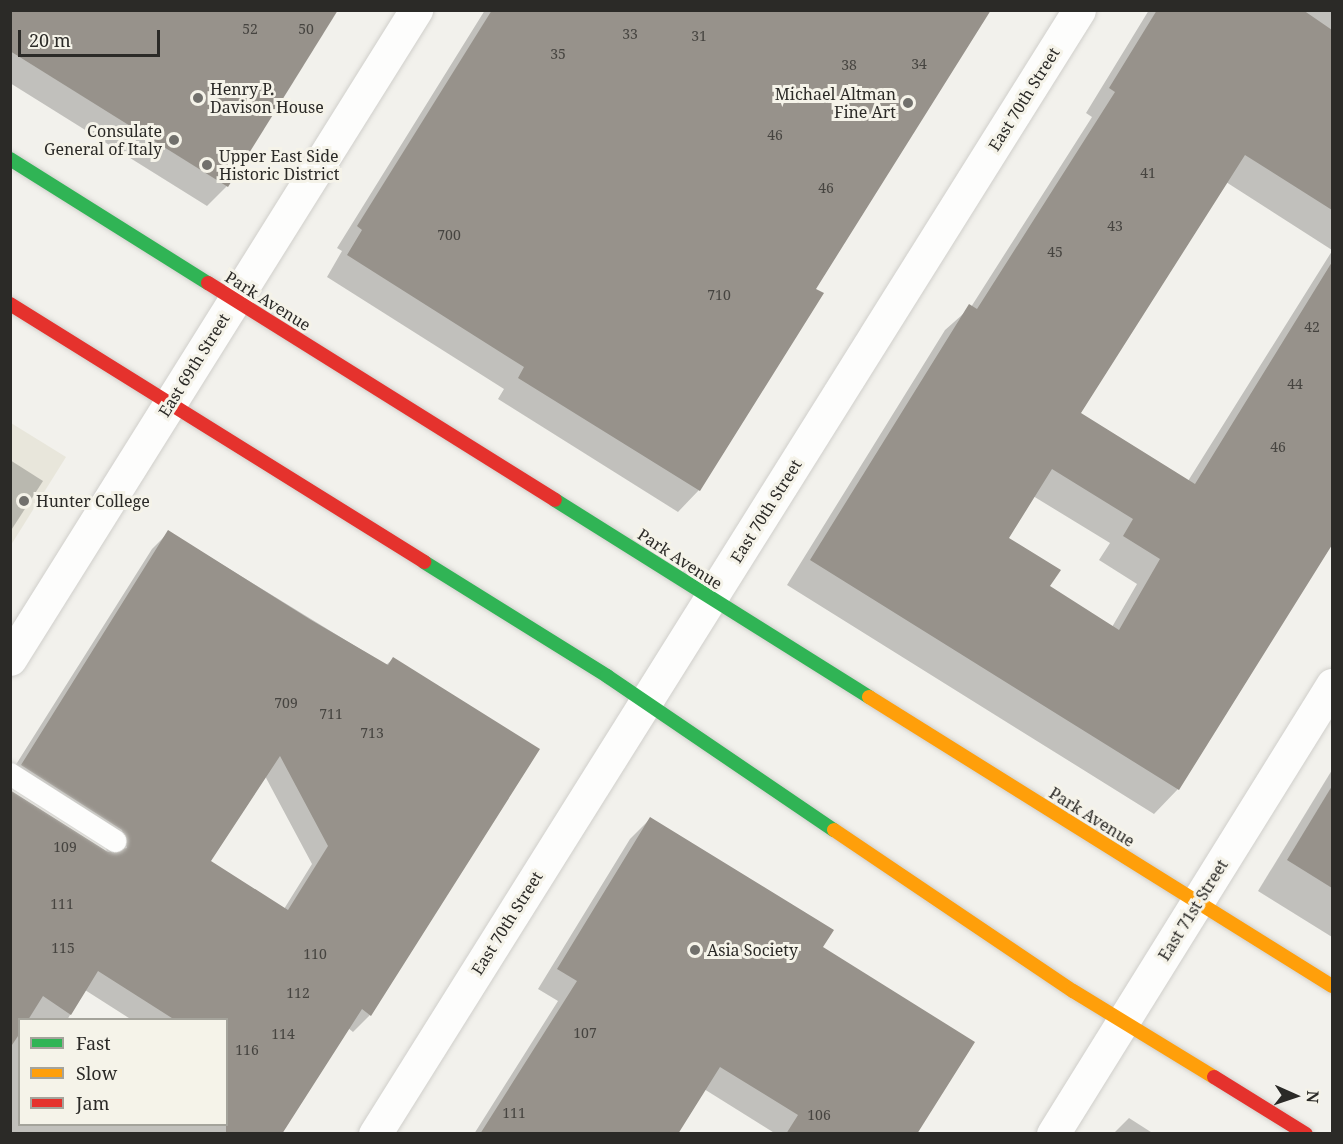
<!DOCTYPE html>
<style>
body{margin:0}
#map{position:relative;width:1343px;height:1144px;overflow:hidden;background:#f2f1ec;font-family:"Noto Serif",serif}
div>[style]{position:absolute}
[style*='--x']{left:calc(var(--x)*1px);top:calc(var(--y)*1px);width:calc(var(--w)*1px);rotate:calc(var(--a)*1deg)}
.built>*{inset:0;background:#e8e6db}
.shadow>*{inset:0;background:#0003}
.building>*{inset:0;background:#97928b}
.roads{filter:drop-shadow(0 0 2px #d0cfcb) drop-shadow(0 0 2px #d0cfcb)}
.lane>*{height:22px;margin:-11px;padding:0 11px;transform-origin:11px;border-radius:11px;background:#fdfdfc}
.street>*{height:33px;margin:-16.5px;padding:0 16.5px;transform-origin:16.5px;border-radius:16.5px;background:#fdfdfc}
.fast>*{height:14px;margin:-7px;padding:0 7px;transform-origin:7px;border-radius:7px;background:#30b455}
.slow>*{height:14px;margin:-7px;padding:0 7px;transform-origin:7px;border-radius:7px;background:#ff9f0a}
.jam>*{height:14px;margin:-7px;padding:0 7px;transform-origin:7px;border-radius:7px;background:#e5322d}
.dots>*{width:16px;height:16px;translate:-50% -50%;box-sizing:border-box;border:3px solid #f5f3e9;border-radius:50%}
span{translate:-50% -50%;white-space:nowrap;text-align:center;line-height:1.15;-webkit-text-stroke:6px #f5f3e9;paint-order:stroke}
.number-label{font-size:14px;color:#464440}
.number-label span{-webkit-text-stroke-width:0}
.poi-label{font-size:16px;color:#2b2a27}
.left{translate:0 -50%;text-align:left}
.right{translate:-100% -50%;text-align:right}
.street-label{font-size:16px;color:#2b2a27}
.frame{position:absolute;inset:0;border:12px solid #2b2a27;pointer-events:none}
.legend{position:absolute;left:18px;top:1018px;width:210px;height:108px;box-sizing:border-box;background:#f5f3e9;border:2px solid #a4a39b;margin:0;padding:8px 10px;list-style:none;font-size:18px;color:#2b2a27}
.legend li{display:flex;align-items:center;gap:12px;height:30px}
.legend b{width:30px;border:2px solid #a4a39b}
.north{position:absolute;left:1265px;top:1066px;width:60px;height:60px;-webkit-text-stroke:4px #f5f3e9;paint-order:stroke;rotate:93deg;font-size:16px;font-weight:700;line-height:24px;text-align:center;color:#2b2a27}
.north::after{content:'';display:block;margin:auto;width:21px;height:27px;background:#2b2a27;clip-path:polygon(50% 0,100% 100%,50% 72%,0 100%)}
.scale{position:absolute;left:18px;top:30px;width:142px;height:27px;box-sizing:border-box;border:3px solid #2b2a27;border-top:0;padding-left:8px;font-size:18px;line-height:21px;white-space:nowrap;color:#2b2a27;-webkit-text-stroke:4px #f5f3e9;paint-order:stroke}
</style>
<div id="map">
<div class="built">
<i style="clip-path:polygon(11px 423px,66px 457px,11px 545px)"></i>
</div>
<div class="shadow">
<i style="clip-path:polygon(10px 10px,337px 10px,227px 186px,207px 206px,10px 83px)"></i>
<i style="clip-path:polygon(485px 10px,989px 10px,814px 289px,822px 294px,699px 490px,678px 512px,498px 399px,504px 389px,327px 277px,342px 251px,337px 248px)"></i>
<i style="clip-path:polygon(evenodd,1149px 10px,1332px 10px,1332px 250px,1226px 182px,1079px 413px,1188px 481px,1332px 251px,1332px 542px,1178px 789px,1154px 814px,787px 585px,945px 330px,971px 307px,1092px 117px,1086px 113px,1149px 10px,1033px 496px,1110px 543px,1099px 560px,1137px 584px,1112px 627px,1048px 587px,1007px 538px,1033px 496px)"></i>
<i style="clip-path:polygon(10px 460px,43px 481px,10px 532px)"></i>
<i style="clip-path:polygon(evenodd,169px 532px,386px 665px,393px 659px,370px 1015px,353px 1032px,348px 1028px,280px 1134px,10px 1134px,10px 792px,107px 854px,106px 847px,10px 774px,152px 549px,169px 532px,265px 776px,312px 864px,284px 909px,209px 862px,265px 776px,169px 532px,85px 990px,132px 1020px,226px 1020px,226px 1124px,20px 1124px,20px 1020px,67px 1020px,85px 990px)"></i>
<i style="clip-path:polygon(1332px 770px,1332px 937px,1258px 891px)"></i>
<i style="clip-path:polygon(650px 819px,821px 948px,916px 1134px,776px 1134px,704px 1089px,676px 1134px,474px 1134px,558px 1001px,538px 989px,630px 839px)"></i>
<i style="clip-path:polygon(1129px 1118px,1154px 1134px,1113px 1134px)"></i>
</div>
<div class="building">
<i style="clip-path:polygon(10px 10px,338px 10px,228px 187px,10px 51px)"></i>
<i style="clip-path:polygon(492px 10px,991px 10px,816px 289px,824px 293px,700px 491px,518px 378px,524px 367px,347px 255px,362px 230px,357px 226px)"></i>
<i style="clip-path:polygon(evenodd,1157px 10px,1303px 10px,1332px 30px,1332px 210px,1245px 155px,1081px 413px,1195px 484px,1332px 262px,1332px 545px,1179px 790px,810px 560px,969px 304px,977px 309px,1115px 92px,1109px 88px,1157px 10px,1052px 469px,1133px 519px,1123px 536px,1160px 559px,1119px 630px,1050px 586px,1061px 570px,1009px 538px,1052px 469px)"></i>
<i style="clip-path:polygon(evenodd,168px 530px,311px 620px,388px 665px,393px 657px,540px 749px,371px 1016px,362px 1009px,282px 1134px,226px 1134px,226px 1020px,175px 1020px,98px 971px,71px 1015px,43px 996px,28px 1020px,20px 1020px,20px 1033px,10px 1048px,10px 790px,108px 852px,127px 848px,122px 830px,21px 765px,168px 530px,280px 756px,328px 846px,288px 910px,211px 861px,280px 756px)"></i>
<i style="clip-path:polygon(1332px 786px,1332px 888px,1287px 860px)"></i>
<i style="clip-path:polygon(650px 817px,834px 930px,823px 947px,975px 1042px,917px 1134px,786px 1134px,798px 1115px,720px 1067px,678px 1134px,480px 1134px,577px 981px,557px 969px)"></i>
</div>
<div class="roads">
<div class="lane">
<i style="--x:10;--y:774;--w:125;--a:32.5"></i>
</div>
<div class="street">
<i style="--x:10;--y:659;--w:766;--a:-57.97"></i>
<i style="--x:375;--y:1134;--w:1326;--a:-57.94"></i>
<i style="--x:1053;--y:1134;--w:529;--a:-58.14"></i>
</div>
<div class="fast">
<i style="--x:10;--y:159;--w:234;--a:32.1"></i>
<i style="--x:555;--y:500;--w:371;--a:32.1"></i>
<i style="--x:424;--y:562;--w:216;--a:31.9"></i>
<i style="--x:607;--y:676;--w:274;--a:34.2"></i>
</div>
<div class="slow">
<i style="--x:869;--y:697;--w:546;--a:31.97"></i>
<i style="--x:834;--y:830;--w:288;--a:34"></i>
<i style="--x:1073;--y:991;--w:165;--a:31.4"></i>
</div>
<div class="jam">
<i style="--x:208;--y:283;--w:409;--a:32"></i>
<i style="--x:10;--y:304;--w:488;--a:31.9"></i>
<i style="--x:1214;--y:1077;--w:108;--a:31.8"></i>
</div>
</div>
<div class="dots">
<i style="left:198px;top:98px;background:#71706c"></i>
<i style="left:908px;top:103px;background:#71706c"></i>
<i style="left:174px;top:140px;background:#71706c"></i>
<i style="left:207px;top:165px;background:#71706c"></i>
<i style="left:24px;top:501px;background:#71706c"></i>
<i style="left:695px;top:950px;background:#71706c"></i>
</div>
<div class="number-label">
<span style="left:250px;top:29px">52</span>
<span style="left:306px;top:29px">50</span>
<span style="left:630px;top:34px">33</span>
<span style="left:699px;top:36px">31</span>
<span style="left:558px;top:54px">35</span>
<span style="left:919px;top:64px">34</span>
<span style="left:849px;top:65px">38</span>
<span style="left:775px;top:135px">46</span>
<span style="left:1148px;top:173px">41</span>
<span style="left:826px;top:188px">46</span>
<span style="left:1115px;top:226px">43</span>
<span style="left:449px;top:235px">700</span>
<span style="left:1055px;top:252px">45</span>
<span style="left:719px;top:295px">710</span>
<span style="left:1312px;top:327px">42</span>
<span style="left:1295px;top:384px">44</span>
<span style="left:1278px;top:447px">46</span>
<span style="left:286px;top:703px">709</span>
<span style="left:331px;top:714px">711</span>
<span style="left:372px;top:733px">713</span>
<span style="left:65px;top:847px">109</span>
<span style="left:62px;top:904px">111</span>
<span style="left:63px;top:948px">115</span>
<span style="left:315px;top:954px">110</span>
<span style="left:298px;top:993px">112</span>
<span style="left:585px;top:1033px">107</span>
<span style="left:283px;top:1034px">114</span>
<span style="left:247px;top:1050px">116</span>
<span style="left:514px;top:1113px">111</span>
<span style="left:819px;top:1115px">106</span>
</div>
<div class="poi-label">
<span class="left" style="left:210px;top:98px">Henry P.<br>Davison House</span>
<span class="right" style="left:896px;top:103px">Michael Altman<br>Fine Art</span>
<span class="right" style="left:162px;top:140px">Consulate<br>General of Italy</span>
<span class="left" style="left:219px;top:165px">Upper East Side<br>Historic District</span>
<span class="left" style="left:36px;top:501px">Hunter College</span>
<span class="left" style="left:707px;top:950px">Asia Society</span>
</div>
<div class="street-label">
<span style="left:1024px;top:99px;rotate:-58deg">East 70th Street</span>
<span style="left:268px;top:301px;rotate:32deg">Park Avenue</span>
<span style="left:194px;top:365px;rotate:-58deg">East 69th Street</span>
<span style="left:766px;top:511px;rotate:-58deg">East 70th Street</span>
<span style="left:680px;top:559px;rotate:33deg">Park Avenue</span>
<span style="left:1092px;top:817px;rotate:32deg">Park Avenue</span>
<span style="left:1193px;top:910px;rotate:-58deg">East 71st Street</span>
<span style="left:507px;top:923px;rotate:-58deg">East 70th Street</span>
</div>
<div class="frame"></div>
<ul class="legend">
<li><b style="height:8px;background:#30b455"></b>Fast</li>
<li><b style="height:8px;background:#ff9f0a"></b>Slow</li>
<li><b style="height:8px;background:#e5322d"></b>Jam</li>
</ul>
<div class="north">N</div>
<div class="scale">20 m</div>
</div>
